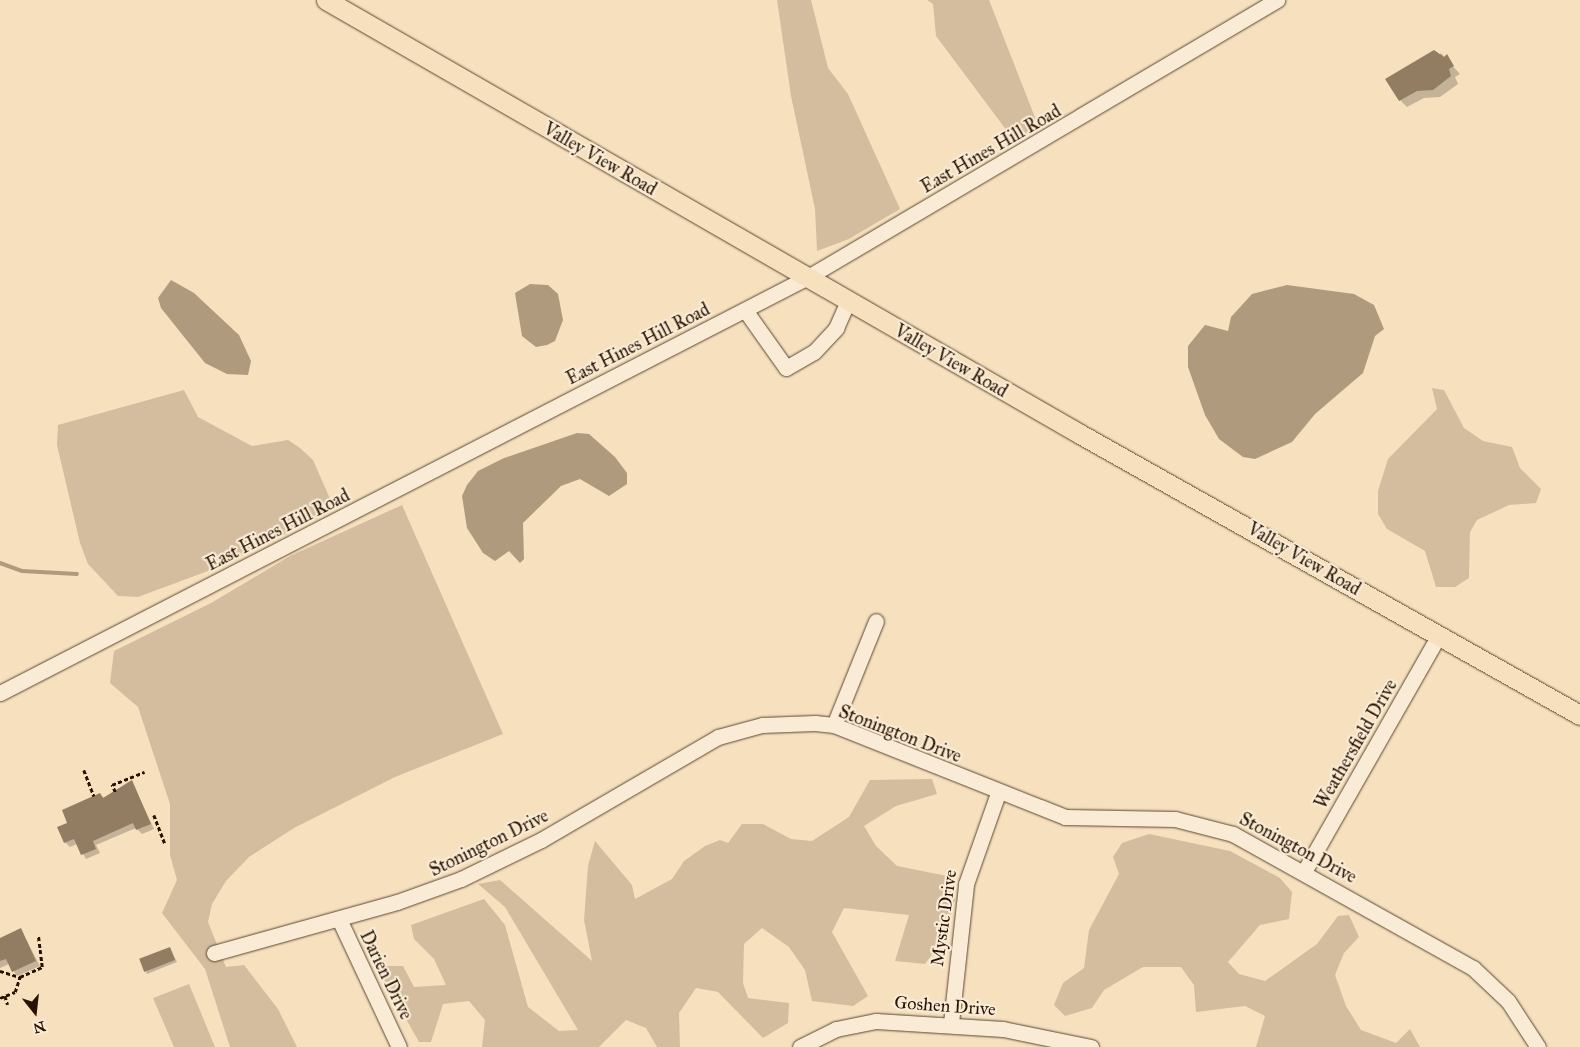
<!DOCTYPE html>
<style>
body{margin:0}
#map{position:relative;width:1580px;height:1047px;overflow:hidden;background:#f6e0be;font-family:"IM FELL Great Primer",serif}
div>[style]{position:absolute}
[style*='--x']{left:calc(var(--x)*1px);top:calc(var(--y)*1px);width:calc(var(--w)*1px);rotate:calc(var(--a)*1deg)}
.green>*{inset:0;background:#d3bd9e}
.water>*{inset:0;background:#af9a7d}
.shadow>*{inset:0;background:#0003}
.stream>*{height:4px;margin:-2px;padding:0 2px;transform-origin:2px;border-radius:2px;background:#af9a7d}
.building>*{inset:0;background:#927d63;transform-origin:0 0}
.path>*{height:2.5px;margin-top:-1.25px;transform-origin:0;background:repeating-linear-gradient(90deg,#261200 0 4px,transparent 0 6.5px)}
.roads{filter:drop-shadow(0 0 1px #5a4630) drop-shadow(0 0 1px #5a4630)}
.minor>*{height:15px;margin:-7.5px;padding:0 7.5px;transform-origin:7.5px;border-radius:7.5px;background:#f9ebd5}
.major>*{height:19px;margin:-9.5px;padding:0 9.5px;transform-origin:9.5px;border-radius:9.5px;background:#f6e0be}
span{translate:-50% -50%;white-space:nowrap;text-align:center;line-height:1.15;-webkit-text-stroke:4.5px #f9ebd5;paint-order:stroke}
.street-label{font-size:18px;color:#261200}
.north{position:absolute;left:10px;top:987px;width:50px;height:50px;-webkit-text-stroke:4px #f9ebd5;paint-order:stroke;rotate:164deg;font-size:14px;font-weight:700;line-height:20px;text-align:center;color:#261200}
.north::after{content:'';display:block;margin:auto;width:18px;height:22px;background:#261200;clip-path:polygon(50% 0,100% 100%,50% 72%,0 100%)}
</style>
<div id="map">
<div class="green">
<i style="clip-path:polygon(777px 0,811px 0,828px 68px,848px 94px,900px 209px,849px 239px,817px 251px,815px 209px,791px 96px)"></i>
<i style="clip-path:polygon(927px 0,989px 0,1038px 125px,1016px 143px,936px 36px,933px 4px)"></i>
<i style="clip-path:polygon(1432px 388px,1444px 390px,1464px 428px,1483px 441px,1512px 447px,1520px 468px,1541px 489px,1536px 503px,1509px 505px,1477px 520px,1470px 532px,1469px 578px,1455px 587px,1436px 587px,1425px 551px,1387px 529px,1378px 514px,1378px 491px,1388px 459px,1437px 409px)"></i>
<i style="clip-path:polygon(184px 390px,198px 417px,252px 446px,288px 440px,300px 448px,313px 460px,331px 501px,330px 512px,216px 568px,138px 597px,118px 596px,88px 564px,80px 543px,57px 445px,58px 425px)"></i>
<i style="clip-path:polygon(402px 505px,503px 734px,395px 777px,294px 828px,249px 857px,226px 881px,212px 904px,208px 922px,226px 967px,244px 965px,278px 1009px,297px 1047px,230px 1047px,205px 969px,162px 913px,177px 880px,170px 855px,170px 804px,138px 707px,110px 683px,114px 651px,211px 603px,290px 556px)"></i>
<i style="clip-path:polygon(932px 779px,937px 794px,896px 806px,864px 826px,876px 846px,897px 866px,952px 877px,955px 899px,945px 937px,925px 964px,895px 961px,909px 915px,844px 908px,832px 932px,868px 996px,853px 1006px,812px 1001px,805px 970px,789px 947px,762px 928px,744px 944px,743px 983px,748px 998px,789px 1003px,788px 1023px,763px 1038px,718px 992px,696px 988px,679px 1013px,680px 1047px,657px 1047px,646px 1028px,626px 1020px,599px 1047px,482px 1047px,485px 1020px,469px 1001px,443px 1004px,431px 1042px,419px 1042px,376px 966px,403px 966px,414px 987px,446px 985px,434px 959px,414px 939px,411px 925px,484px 899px,505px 925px,528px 1007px,559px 1031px,578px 1030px,505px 907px,478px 884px,500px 880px,592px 961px,584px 920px,588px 866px,595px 841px,632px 885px,635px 899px,672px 879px,684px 861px,705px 846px,720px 840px,728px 843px,742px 824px,763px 824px,791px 839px,812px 841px,849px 817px,870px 780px)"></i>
<i style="clip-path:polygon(1149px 834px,1230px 851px,1280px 878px,1292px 892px,1289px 919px,1260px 925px,1228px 962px,1239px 974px,1265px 981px,1317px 944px,1338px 916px,1349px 915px,1359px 937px,1344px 953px,1335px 975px,1346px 1006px,1361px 1030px,1396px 1043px,1410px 1029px,1420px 1047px,1256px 1047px,1265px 1016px,1245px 1006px,1196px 1012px,1194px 985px,1181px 967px,1143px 967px,1104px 990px,1092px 1008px,1065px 1016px,1054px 1005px,1063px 983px,1084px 968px,1089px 930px,1119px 874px,1113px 857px,1122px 843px)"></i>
<i style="clip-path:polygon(189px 984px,215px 1047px,174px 1047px,153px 998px)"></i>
</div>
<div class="water">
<i style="clip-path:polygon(171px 280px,194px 293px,239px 335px,251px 361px,248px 375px,227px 374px,205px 363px,161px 308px,158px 298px)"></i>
<i style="clip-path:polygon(530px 284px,548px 285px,558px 294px,563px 320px,555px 341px,547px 345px,536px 347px,522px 336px,515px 293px)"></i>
<i style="clip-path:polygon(1287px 285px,1354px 294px,1374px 305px,1384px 329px,1375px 336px,1363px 373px,1315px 414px,1292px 442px,1255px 459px,1243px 457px,1219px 439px,1205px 415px,1188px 367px,1188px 346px,1205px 325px,1228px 331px,1231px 317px,1252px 294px)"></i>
<i style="clip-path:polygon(577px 433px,589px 434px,615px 457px,627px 473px,627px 484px,609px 496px,580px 479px,561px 486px,523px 523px,524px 559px,520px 563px,509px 551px,495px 561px,483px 553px,467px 528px,462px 496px,467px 485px,478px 471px,504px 458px)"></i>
</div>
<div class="shadow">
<i style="clip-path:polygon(1441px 53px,1460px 74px,1455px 77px,1458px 84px,1440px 97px,1424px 98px,1407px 107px,1400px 100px)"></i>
<i style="clip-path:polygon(132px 782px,154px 829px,142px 834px,136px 828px,96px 845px,100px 853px,86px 859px,77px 844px,70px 847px,65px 842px,69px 823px,100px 794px,104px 798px)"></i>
<i style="clip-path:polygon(21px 930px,40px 966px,17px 976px,9px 964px,0 968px,0 939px)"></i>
<i style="clip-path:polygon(170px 948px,177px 962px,147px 974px,146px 972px)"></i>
</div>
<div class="stream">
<i style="--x:0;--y:563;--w:23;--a:20"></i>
<i style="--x:22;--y:571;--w:55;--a:3.1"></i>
</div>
<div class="building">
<i style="clip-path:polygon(1434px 50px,1444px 57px,1447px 54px,1454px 66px,1449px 69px,1451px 76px,1433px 90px,1417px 91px,1399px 101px,1385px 79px)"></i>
<i style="clip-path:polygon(132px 780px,151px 824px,136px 830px,133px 823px,93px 841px,96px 849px,81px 855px,74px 839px,64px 843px,57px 827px,67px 823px,62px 810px,100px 793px,103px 798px)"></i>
<i style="clip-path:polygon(21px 928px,36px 961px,12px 972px,6px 959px,0 961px,0 938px)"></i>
<i style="left:170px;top:947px;width:14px;height:33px;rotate:69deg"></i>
</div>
<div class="path">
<i style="--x:84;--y:770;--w:28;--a:69"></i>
<i style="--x:115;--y:792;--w:8;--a:-113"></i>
<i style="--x:112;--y:785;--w:35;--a:-22"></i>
<i style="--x:154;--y:815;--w:30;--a:69"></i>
<i style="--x:0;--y:971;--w:21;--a:17"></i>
<i style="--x:20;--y:977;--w:24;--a:-24"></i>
<i style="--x:42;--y:967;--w:32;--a:-97"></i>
<i style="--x:5;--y:996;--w:9;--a:72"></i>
<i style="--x:0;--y:998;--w:16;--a:-22"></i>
<i style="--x:15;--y:992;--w:16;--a:-72"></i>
</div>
<div class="roads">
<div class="minor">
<i style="--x:745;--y:310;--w:71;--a:54.7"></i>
<i style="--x:786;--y:368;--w:32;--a:-30"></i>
<i style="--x:814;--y:352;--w:33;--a:-47"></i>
<i style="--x:836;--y:328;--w:30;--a:-66"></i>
<i style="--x:0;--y:693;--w:909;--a:-27.24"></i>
<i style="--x:808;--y:277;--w:545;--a:-30.57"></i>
<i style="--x:834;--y:725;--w:112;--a:-68"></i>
<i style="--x:1305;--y:870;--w:271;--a:-60.3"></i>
<i style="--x:339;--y:919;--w:141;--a:64.9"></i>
<i style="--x:214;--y:953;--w:190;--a:-15.6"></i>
<i style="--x:397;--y:902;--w:68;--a:-19.8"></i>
<i style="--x:461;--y:879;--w:89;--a:-26"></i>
<i style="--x:541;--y:840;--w:205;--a:-30.2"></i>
<i style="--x:718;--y:737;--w:46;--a:-15.3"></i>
<i style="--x:762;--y:725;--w:53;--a:-2.2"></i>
<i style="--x:815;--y:723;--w:19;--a:6"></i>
<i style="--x:834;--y:725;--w:249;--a:21.7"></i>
<i style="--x:1065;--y:817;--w:110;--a:1"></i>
<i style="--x:1175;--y:819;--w:60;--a:14.5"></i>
<i style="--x:1233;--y:834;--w:275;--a:29.2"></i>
<i style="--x:1473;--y:968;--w:48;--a:43.3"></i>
<i style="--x:1508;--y:1001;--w:55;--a:56.9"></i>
<i style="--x:951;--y:1023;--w:140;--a:-83.8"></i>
<i style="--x:966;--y:884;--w:96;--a:-70.6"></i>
<i style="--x:800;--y:1047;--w:40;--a:-26.6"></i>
<i style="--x:836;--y:1029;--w:41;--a:-11.3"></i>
<i style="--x:876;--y:1021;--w:127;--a:3.6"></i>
<i style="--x:1003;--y:1029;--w:90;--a:11.6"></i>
</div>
<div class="major">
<i style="--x:326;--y:0;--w:870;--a:29.92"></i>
<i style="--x:1080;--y:434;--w:574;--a:29.34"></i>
</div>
</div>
<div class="street-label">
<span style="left:991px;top:149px;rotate:-30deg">East Hines Hill Road</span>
<span style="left:600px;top:159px;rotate:30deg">Valley View Road</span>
<span style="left:638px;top:344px;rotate:-27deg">East Hines Hill Road</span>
<span style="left:951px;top:361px;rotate:30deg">Valley View Road</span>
<span style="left:278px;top:530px;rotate:-27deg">East Hines Hill Road</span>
<span style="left:1304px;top:559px;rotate:30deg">Valley View Road</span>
<span style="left:900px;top:734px;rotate:21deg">Stonington Drive</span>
<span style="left:1356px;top:744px;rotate:-60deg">Weathersfield Drive</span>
<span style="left:489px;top:843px;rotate:-26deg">Stonington Drive</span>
<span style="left:1298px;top:848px;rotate:28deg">Stonington Drive</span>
<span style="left:944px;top:918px;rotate:-82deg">Mystic Drive</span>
<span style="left:386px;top:975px;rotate:64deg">Darien Drive</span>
<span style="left:945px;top:1006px;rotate:4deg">Goshen Drive</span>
</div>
<div class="north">N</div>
</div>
